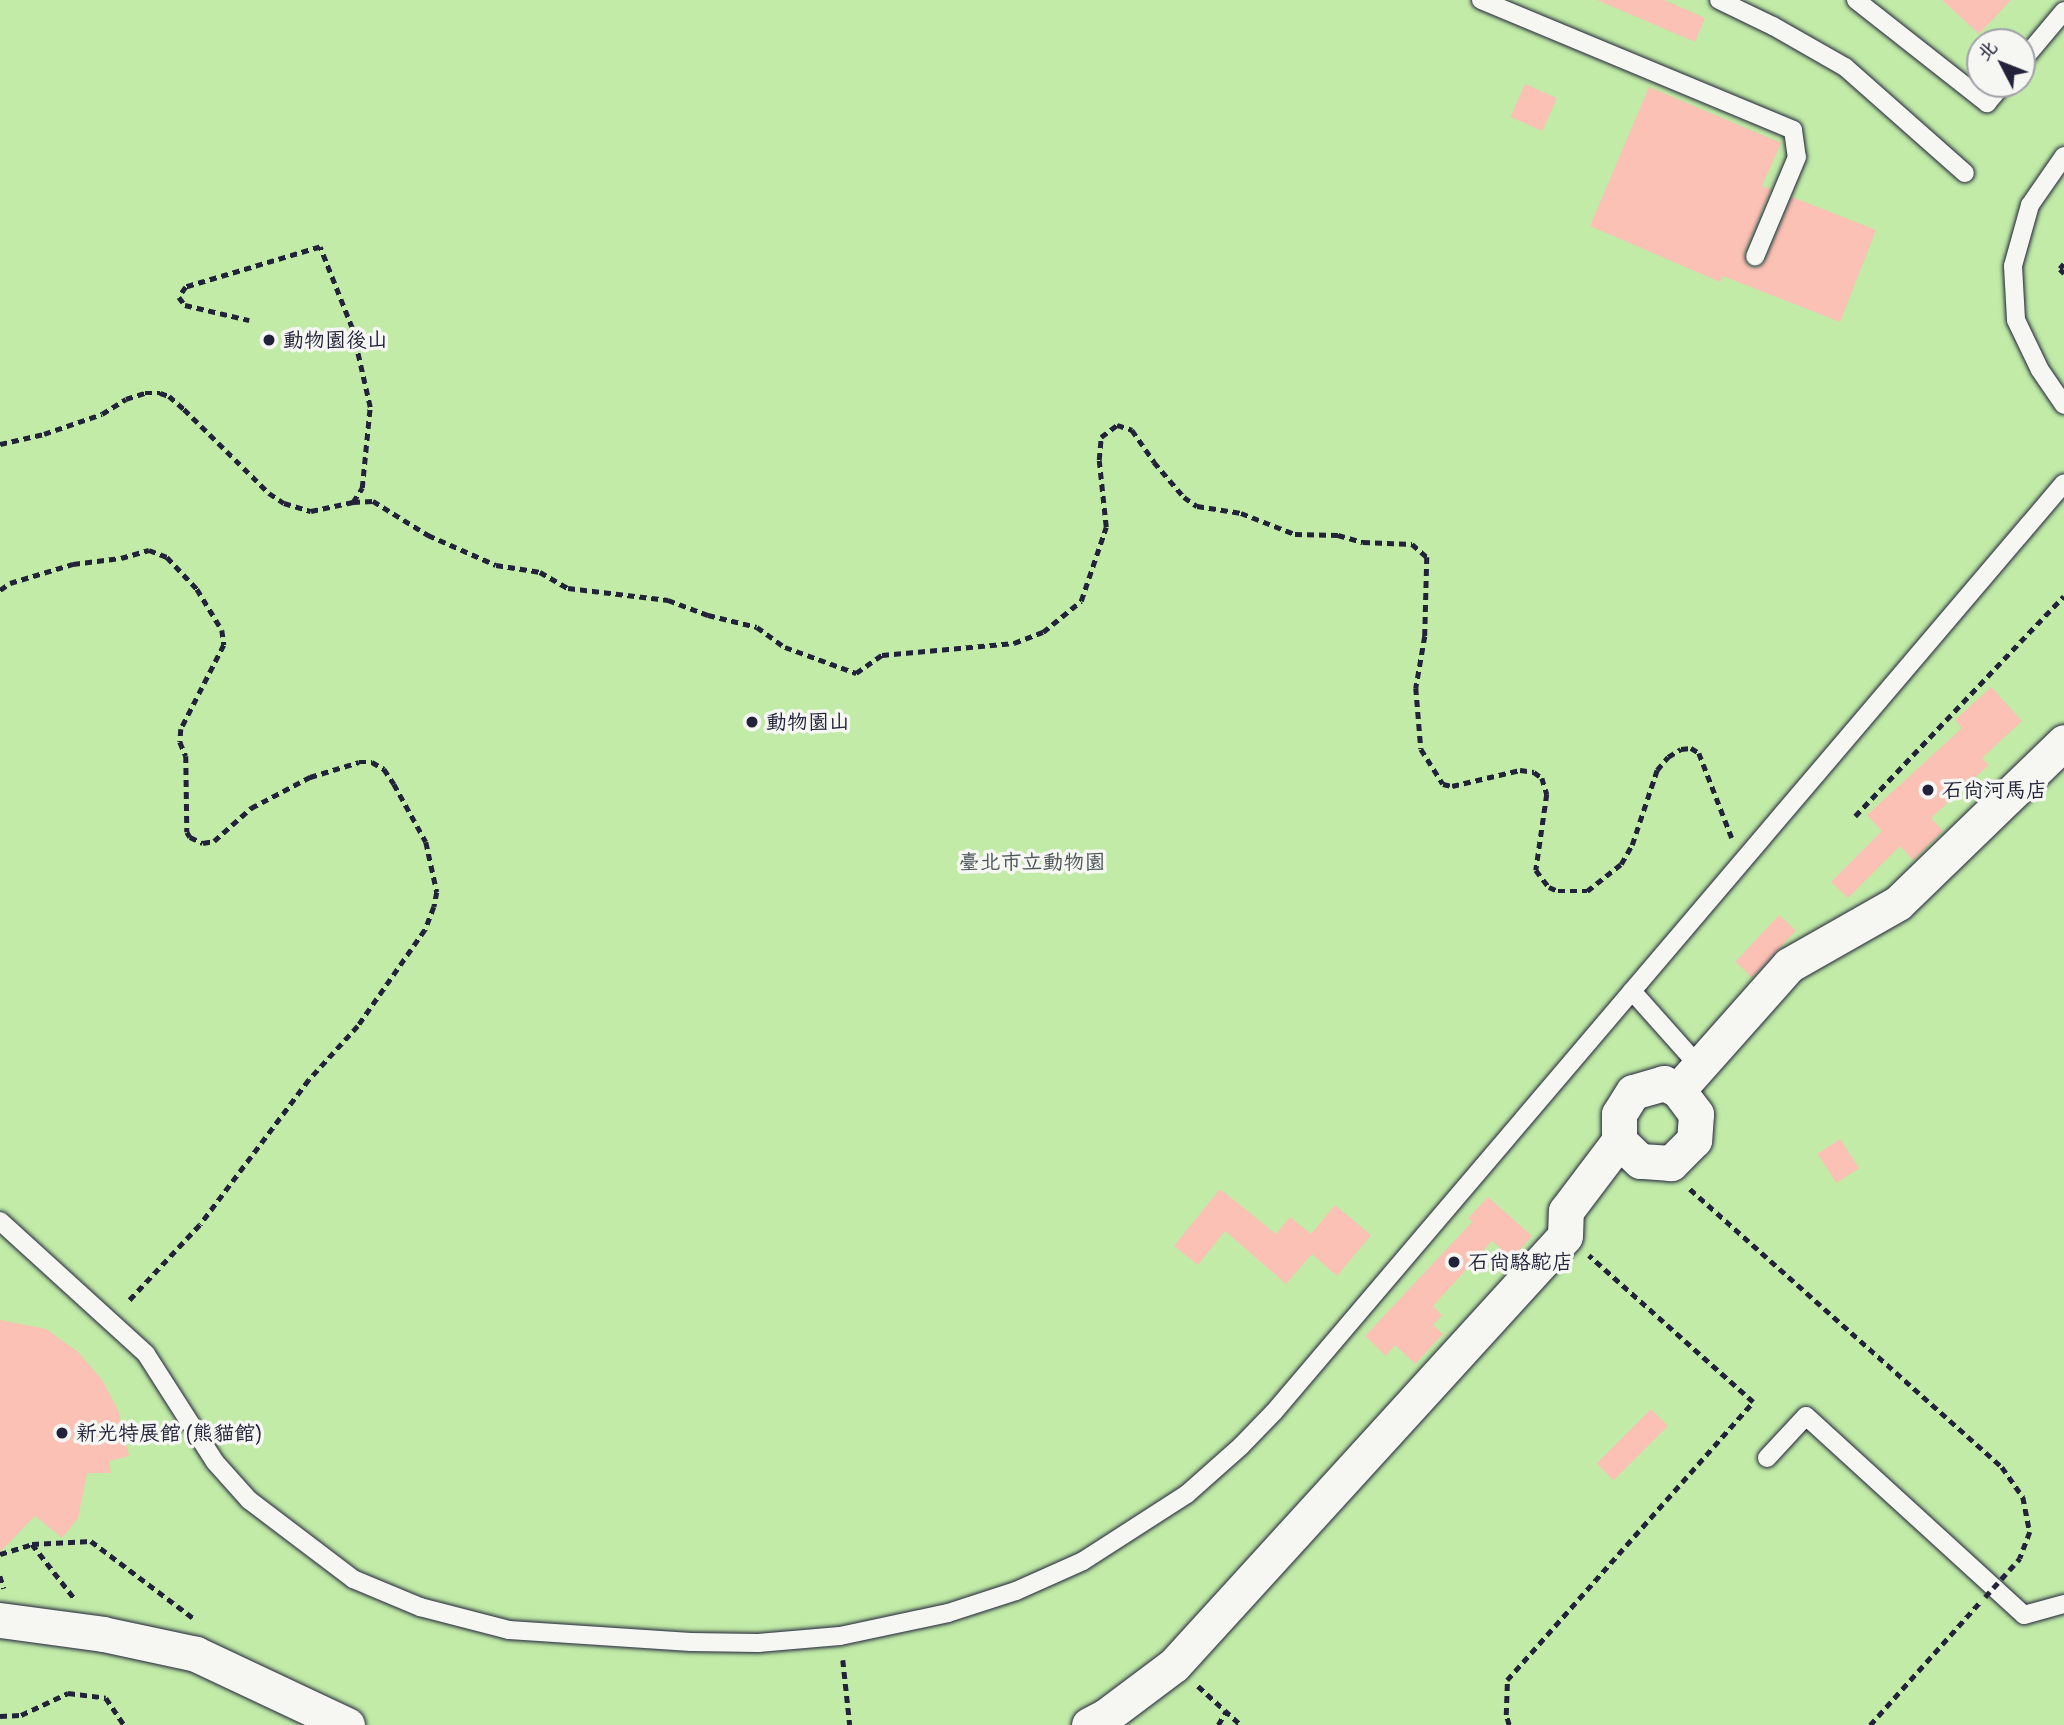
<!DOCTYPE html>
<meta charset="utf-8">
<style>
body{margin:0}
#map{position:relative;width:2064px;height:1725px;overflow:hidden;background:#f6f6f2;font-family:Delius,"LXGW WenKai TC",sans-serif}
div>[style]{position:absolute}
[style*='--x']{left:calc(var(--x)*1px);top:calc(var(--y)*1px);width:calc(var(--w)*1px);rotate:calc(var(--a)*1deg)}
.green>*{inset:0;background:#c1eba7}
.building>*{inset:0;background:#fbc1b4;transform-origin:0 0}
.path>*{height:4.5px;margin-top:-2.25px;transform-origin:0;background:repeating-linear-gradient(90deg,#22223b 0 7px,transparent 0 12px)}
.roads{filter:drop-shadow(0 0 2px #22223b) drop-shadow(0 0 2px #22223b)}
.lane>*{height:18px;margin:-9px;padding:0 9px;transform-origin:9px;border-radius:9px;background:#f6f6f2}
.street>*{height:35px;margin:-17.5px;padding:0 17.5px;transform-origin:17.5px;border-radius:17.5px;background:#f6f6f2}
.path-bridge>*{height:4.5px;margin-top:-2.25px;transform-origin:0;background:repeating-linear-gradient(90deg,#22223b 0 7px,transparent 0 12px)}
.dots>*{width:19px;height:19px;translate:-50% -50%;box-sizing:border-box;border:4px solid #f6f6f2;border-radius:50%}
span{translate:-50% -50%;white-space:nowrap;text-align:center;line-height:1.15;-webkit-text-stroke:7px #f6f6f2;paint-order:stroke}
.poi-label{font-size:21px;color:#22223b}
.left{translate:0 -50%;text-align:left}
.park-label{font-size:21px;color:#4a5456}
.north{position:absolute;left:1966px;top:28px;width:70px;height:70px;box-sizing:border-box;background:#f6f6f2;border:2px solid #a1a1a9;border-radius:50%;rotate:312deg;font-size:19px;font-weight:700;line-height:28px;text-align:center;color:#22223b}
.north::after{content:'';display:block;margin:auto;width:24px;height:32px;background:#22223b;clip-path:polygon(50% 0,100% 100%,50% 72%,0 100%)}
</style>
<div id="map">
<div class="green">
<i style="clip-path:polygon(evenodd,0 0,2064px 0,2064px 1725px,0 1725px,0 0,1980px 42px,2022px 42px,2022px 84px,1980px 84px,1980px 42px)"></i>
</div>
<div class="building">
<i style="clip-path:polygon(1597px 0,1664px 0,1705px 18px,1695px 42px)"></i>
<i style="clip-path:polygon(1942px 0,2011px 0,1979px 34px)"></i>
<i style="left:1525px;top:84px;width:35px;height:36px;rotate:24deg"></i>
<i style="clip-path:polygon(1649px 87px,1781px 143px,1762px 186px,1771px 189px,1744px 253px,1746px 263px,1750px 267px,1757px 268px,1765px 262px,1792px 197px,1876px 230px,1840px 322px,1723px 276px,1720px 282px,1590px 226px)"></i>
<i style="clip-path:polygon(1991px 687px,2022px 721px,1982px 758px,1989px 765px,1931px 818px,1943px 831px,1913px 860px,1900px 846px,1848px 898px,1831px 882px,1882px 831px,1867px 815px,1962px 728px,1955px 720px)"></i>
<i style="left:1779px;top:915px;width:23px;height:64px;rotate:43deg"></i>
<i style="left:1840px;top:1139px;width:35px;height:27px;rotate:57deg"></i>
<i style="clip-path:polygon(1220px 1189px,1276px 1234px,1290px 1217px,1311px 1234px,1335px 1205px,1371px 1235px,1337px 1276px,1312px 1254px,1286px 1284px,1225px 1231px,1198px 1265px,1174px 1246px)"></i>
<i style="clip-path:polygon(1488px 1197px,1532px 1236px,1512px 1259px,1492px 1241px,1433px 1306px,1442px 1315px,1433px 1325px,1443px 1334px,1415px 1364px,1395px 1345px,1386px 1356px,1365px 1336px,1472px 1222px,1468px 1218px)"></i>
<i style="clip-path:polygon(0 1320px,46px 1329px,78px 1352px,102px 1380px,118px 1410px,129px 1456px,109px 1461px,111px 1473px,87px 1473px,78px 1518px,62px 1538px,35px 1516px,0 1552px)"></i>
<i style="left:1651px;top:1409px;width:24px;height:77px;rotate:45deg"></i>
</div>
<div class="path">
<i style="--x:2064;--y:264;--w:6;--a:129"></i>
<i style="--x:2060;--y:269;--w:6;--a:45"></i>
<i style="--x:0;--y:444;--w:45;--a:-12.8"></i>
<i style="--x:44;--y:434;--w:61;--a:-19"></i>
<i style="--x:102;--y:414;--w:28;--a:-32"></i>
<i style="--x:126;--y:399;--w:20;--a:-18"></i>
<i style="--x:145;--y:393;--w:15;--a:0"></i>
<i style="--x:160;--y:393;--w:9;--a:18"></i>
<i style="--x:169;--y:396;--w:20;--a:41"></i>
<i style="--x:184;--y:409;--w:120;--a:44.7"></i>
<i style="--x:269;--y:493;--w:18;--a:34"></i>
<i style="--x:284;--y:503;--w:28;--a:17"></i>
<i style="--x:311;--y:511;--w:43;--a:-12.1"></i>
<i style="--x:353;--y:502;--w:17;--a:-57"></i>
<i style="--x:362;--y:488;--w:81;--a:-84.4"></i>
<i style="--x:370;--y:407;--w:81;--a:-102.8"></i>
<i style="--x:352;--y:328;--w:87;--a:-111.6"></i>
<i style="--x:320;--y:247;--w:140;--a:163.4"></i>
<i style="--x:186;--y:287;--w:12;--a:125"></i>
<i style="--x:179;--y:297;--w:10;--a:53"></i>
<i style="--x:185;--y:305;--w:66;--a:13.2"></i>
<i style="--x:353;--y:502;--w:20;--a:-3"></i>
<i style="--x:373;--y:501;--w:65;--a:31.7"></i>
<i style="--x:428;--y:535;--w:74;--a:23.8"></i>
<i style="--x:496;--y:565;--w:45;--a:9"></i>
<i style="--x:540;--y:572;--w:32;--a:30"></i>
<i style="--x:568;--y:588;--w:101;--a:6.8"></i>
<i style="--x:668;--y:600;--w:43;--a:20.6"></i>
<i style="--x:708;--y:615;--w:50;--a:13.8"></i>
<i style="--x:757;--y:627;--w:34;--a:36"></i>
<i style="--x:785;--y:647;--w:76;--a:20.1"></i>
<i style="--x:856;--y:673;--w:32;--a:-35"></i>
<i style="--x:882;--y:655;--w:133;--a:-5.2"></i>
<i style="--x:1014;--y:643;--w:31;--a:-21"></i>
<i style="--x:1043;--y:632;--w:49;--a:-39.2"></i>
<i style="--x:1081;--y:601;--w:78;--a:-71.3"></i>
<i style="--x:1106;--y:527;--w:67;--a:-96"></i>
<i style="--x:1099;--y:460;--w:23;--a:-85"></i>
<i style="--x:1101;--y:437;--w:20;--a:-37"></i>
<i style="--x:1117;--y:425;--w:16;--a:18"></i>
<i style="--x:1132;--y:430;--w:39;--a:55"></i>
<i style="--x:1154;--y:462;--w:46;--a:49.4"></i>
<i style="--x:1184;--y:497;--w:16;--a:35"></i>
<i style="--x:1197;--y:506;--w:45;--a:9"></i>
<i style="--x:1241;--y:513;--w:58;--a:21.3"></i>
<i style="--x:1295;--y:534;--w:43;--a:1.3"></i>
<i style="--x:1338;--y:535;--w:26;--a:16"></i>
<i style="--x:1363;--y:542;--w:49;--a:2.3"></i>
<i style="--x:1412;--y:544;--w:20;--a:41"></i>
<i style="--x:1427;--y:557;--w:79;--a:91.5"></i>
<i style="--x:1425;--y:636;--w:53;--a:99.8"></i>
<i style="--x:1416;--y:688;--w:61;--a:85.3"></i>
<i style="--x:1421;--y:749;--w:41;--a:57.8"></i>
<i style="--x:1443;--y:784;--w:9;--a:13"></i>
<i style="--x:1452;--y:786;--w:70;--a:-13.2"></i>
<i style="--x:1520;--y:770;--w:14;--a:8"></i>
<i style="--x:1534;--y:772;--w:10;--a:37"></i>
<i style="--x:1542;--y:778;--w:17;--a:73"></i>
<i style="--x:1547;--y:794;--w:77;--a:98.2"></i>
<i style="--x:1536;--y:870;--w:21;--a:53"></i>
<i style="--x:1549;--y:887;--w:10;--a:24"></i>
<i style="--x:1558;--y:891;--w:29;--a:0"></i>
<i style="--x:1587;--y:891;--w:43;--a:-38.5"></i>
<i style="--x:1621;--y:864;--w:22;--a:-60"></i>
<i style="--x:1632;--y:845;--w:79;--a:-71.6"></i>
<i style="--x:1657;--y:770;--w:17;--a:-50"></i>
<i style="--x:1668;--y:757;--w:15;--a:-32"></i>
<i style="--x:1681;--y:749;--w:10;--a:-6"></i>
<i style="--x:1691;--y:748;--w:9;--a:32"></i>
<i style="--x:1699;--y:753;--w:91;--a:68.8"></i>
<i style="--x:0;--y:590;--w:12;--a:-35"></i>
<i style="--x:10;--y:583;--w:66;--a:-16.8"></i>
<i style="--x:73;--y:564;--w:48;--a:-7.1"></i>
<i style="--x:121;--y:558;--w:29;--a:-16"></i>
<i style="--x:149;--y:550;--w:19;--a:21"></i>
<i style="--x:167;--y:557;--w:44;--a:46.8"></i>
<i style="--x:197;--y:589;--w:48;--a:58.6"></i>
<i style="--x:222;--y:630;--w:15;--a:82"></i>
<i style="--x:224;--y:645;--w:94;--a:117.1"></i>
<i style="--x:181;--y:729;--w:13;--a:94"></i>
<i style="--x:180;--y:742;--w:15;--a:67"></i>
<i style="--x:186;--y:756;--w:76;--a:89.2"></i>
<i style="--x:187;--y:832;--w:6;--a:59"></i>
<i style="--x:190;--y:837;--w:14;--a:25"></i>
<i style="--x:203;--y:843;--w:11;--a:-10"></i>
<i style="--x:214;--y:841;--w:50;--a:-41.7"></i>
<i style="--x:251;--y:808;--w:67;--a:-27.7"></i>
<i style="--x:310;--y:777;--w:51;--a:-17"></i>
<i style="--x:359;--y:762;--w:13;--a:0"></i>
<i style="--x:372;--y:762;--w:14;--a:30"></i>
<i style="--x:384;--y:769;--w:18;--a:56"></i>
<i style="--x:394;--y:784;--w:66;--a:61.1"></i>
<i style="--x:426;--y:842;--w:51;--a:77.6"></i>
<i style="--x:437;--y:892;--w:15;--a:101"></i>
<i style="--x:434;--y:907;--w:25;--a:111"></i>
<i style="--x:425;--y:930;--w:117;--a:124.9"></i>
<i style="--x:358;--y:1026;--w:73;--a:132.2"></i>
<i style="--x:309;--y:1080;--w:181;--a:126.9"></i>
<i style="--x:200;--y:1225;--w:107;--a:133.1"></i>
<i style="--x:1855;--y:816;--w:303;--a:-46.5"></i>
<i style="--x:1690;--y:1189;--w:418;--a:41.7"></i>
<i style="--x:2002;--y:1467;--w:37;--a:55"></i>
<i style="--x:2023;--y:1497;--w:36;--a:79"></i>
<i style="--x:2030;--y:1532;--w:28;--a:111"></i>
<i style="--x:32;--y:1544;--w:68;--a:52.1"></i>
<i style="--x:0;--y:1554;--w:34;--a:-17"></i>
<i style="--x:32;--y:1544;--w:59;--a:-2.9"></i>
<i style="--x:91;--y:1541;--w:131;--a:37"></i>
<i style="--x:0;--y:1576;--w:13;--a:72"></i>
<i style="--x:843;--y:1660;--w:65;--a:83.9"></i>
<i style="--x:1198;--y:1686;--w:58;--a:42.2"></i>
<i style="--x:0;--y:1716;--w:21;--a:-3"></i>
<i style="--x:21;--y:1715;--w:52;--a:-25.1"></i>
<i style="--x:68;--y:1693;--w:38;--a:7"></i>
<i style="--x:106;--y:1698;--w:32;--a:56"></i>
<i style="--x:1218;--y:1725;--w:16;--a:-60"></i>
<i style="--x:1509;--y:1725;--w:10;--a:-107"></i>
<i style="--x:1506;--y:1715;--w:35;--a:-88"></i>
<i style="--x:1507;--y:1680;--w:371;--a:-48.5"></i>
<i style="--x:1753;--y:1402;--w:220;--a:-138.3"></i>
<i style="--x:1870;--y:1725;--w:164;--a:-48.2"></i>
</div>
<div class="roads">
<div class="lane">
<i style="--x:1481;--y:0;--w:338;--a:22.6"></i>
<i style="--x:1793;--y:130;--w:27;--a:82"></i>
<i style="--x:1797;--y:157;--w:108;--a:112.8"></i>
<i style="--x:1719;--y:0;--w:60;--a:25.7"></i>
<i style="--x:1773;--y:26;--w:83;--a:29.7"></i>
<i style="--x:1845;--y:67;--w:160;--a:41.5"></i>
<i style="--x:1856;--y:0;--w:167;--a:38.2"></i>
<i style="--x:1987;--y:103;--w:25;--a:-50"></i>
<i style="--x:2022;--y:61;--w:65;--a:-50"></i>
<i style="--x:2064;--y:156;--w:60;--a:124.8"></i>
<i style="--x:2030;--y:205;--w:63;--a:105.6"></i>
<i style="--x:2013;--y:266;--w:54;--a:86.8"></i>
<i style="--x:2016;--y:320;--w:55;--a:64.4"></i>
<i style="--x:2040;--y:370;--w:42;--a:55.6"></i>
<i style="--x:1632;--y:991;--w:99;--a:48.3"></i>
<i style="--x:0;--y:1221;--w:197;--a:42.3"></i>
<i style="--x:146;--y:1354;--w:128;--a:57.4"></i>
<i style="--x:215;--y:1462;--w:51;--a:48.2"></i>
<i style="--x:249;--y:1500;--w:131;--a:37.2"></i>
<i style="--x:353;--y:1579;--w:73;--a:22.7"></i>
<i style="--x:420;--y:1607;--w:92;--a:14.5"></i>
<i style="--x:509;--y:1630;--w:182;--a:3.8"></i>
<i style="--x:691;--y:1642;--w:67;--a:0.9"></i>
<i style="--x:758;--y:1643;--w:82;--a:-4.9"></i>
<i style="--x:840;--y:1636;--w:110;--a:-12"></i>
<i style="--x:948;--y:1613;--w:71;--a:-17.9"></i>
<i style="--x:1016;--y:1591;--w:73;--a:-24.1"></i>
<i style="--x:1083;--y:1561;--w:124;--a:-32.8"></i>
<i style="--x:1187;--y:1494;--w:72;--a:-41.6"></i>
<i style="--x:1241;--y:1446;--w:47;--a:-45.9"></i>
<i style="--x:1274;--y:1412;--w:1219;--a:-49.62"></i>
<i style="--x:1767;--y:1458;--w:57;--a:-47.1"></i>
<i style="--x:1806;--y:1416;--w:295;--a:42.4"></i>
<i style="--x:2024;--y:1615;--w:41;--a:-15.4"></i>
</div>
<div class="street">
<i style="--x:1678;--y:1090;--w:167;--a:-48.4"></i>
<i style="--x:1789;--y:965;--w:125;--a:-29.6"></i>
<i style="--x:1898;--y:903;--w:231;--a:-44.1"></i>
<i style="--x:0;--y:1620;--w:104;--a:7.7"></i>
<i style="--x:103;--y:1634;--w:95;--a:12.1"></i>
<i style="--x:196;--y:1654;--w:167;--a:25.2"></i>
<i style="--x:1089;--y:1725;--w:19;--a:-28"></i>
<i style="--x:1106;--y:1716;--w:85;--a:-36.9"></i>
<i style="--x:1174;--y:1665;--w:580;--a:-47.65"></i>
<i style="--x:1565;--y:1236;--w:25;--a:-88"></i>
<i style="--x:1566;--y:1211;--w:88;--a:-52.9"></i>
<i style="--x:1619;--y:1141;--w:27;--a:-90"></i>
<i style="--x:1619;--y:1114;--w:26;--a:-58"></i>
<i style="--x:1633;--y:1092;--w:32;--a:-16"></i>
<i style="--x:1664;--y:1083;--w:16;--a:27"></i>
<i style="--x:1678;--y:1090;--w:30;--a:53"></i>
<i style="--x:1696;--y:1114;--w:26;--a:94"></i>
<i style="--x:1694;--y:1140;--w:33;--a:135"></i>
<i style="--x:1671;--y:1163;--w:31;--a:-176"></i>
<i style="--x:1640;--y:1161;--w:29;--a:-136"></i>
</div>
</div>
<div class="path-bridge">
<i style="--x:1985;--y:1597;--w:52;--a:-48.1"></i>
</div>
<div class="dots">
<i style="left:269px;top:340px;background:#22223b"></i>
<i style="left:752px;top:722px;background:#22223b"></i>
<i style="left:1928px;top:790px;background:#22223b"></i>
<i style="left:1454px;top:1262px;background:#22223b"></i>
<i style="left:62px;top:1433px;background:#22223b"></i>
</div>
<div class="poi-label">
<span class="left" style="left:283px;top:340px">動物園後山</span>
<span class="left" style="left:766px;top:722px">動物園山</span>
<span class="left" style="left:1942px;top:790px">石尚河馬店</span>
<span class="left" style="left:1468px;top:1262px">石尚駱駝店</span>
<span class="left" style="left:76px;top:1433px">新光特展館 (熊貓館)</span>
</div>
<div class="park-label">
<span style="left:1032px;top:862px">臺北市立動物園</span>
</div>
<div class="north">北</div>
</div>
